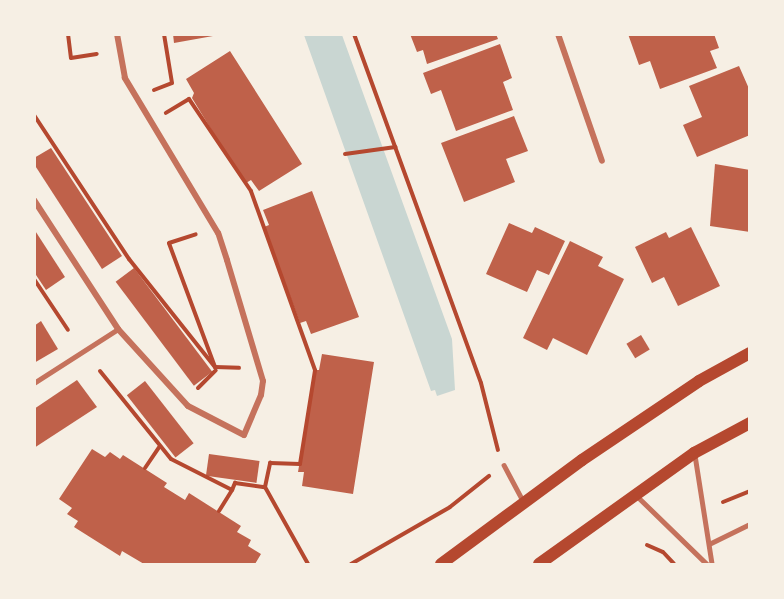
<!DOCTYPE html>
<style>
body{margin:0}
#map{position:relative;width:784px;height:599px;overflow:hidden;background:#f6efe4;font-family:"PT Serif",serif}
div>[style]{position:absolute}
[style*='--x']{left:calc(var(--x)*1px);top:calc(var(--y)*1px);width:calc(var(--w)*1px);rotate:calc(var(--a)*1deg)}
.water>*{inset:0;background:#c9d6d2}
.building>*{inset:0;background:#bf614a;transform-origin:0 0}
.path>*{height:4px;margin:-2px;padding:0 2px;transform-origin:2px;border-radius:2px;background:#b5482f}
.service>*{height:4.5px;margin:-2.25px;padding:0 2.25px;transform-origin:2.25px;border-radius:2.25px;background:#c5725c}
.minor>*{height:6px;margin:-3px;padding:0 3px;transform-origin:3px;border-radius:3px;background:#c5725c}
.secondary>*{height:12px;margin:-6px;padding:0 6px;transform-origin:6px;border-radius:6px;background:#b5482f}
span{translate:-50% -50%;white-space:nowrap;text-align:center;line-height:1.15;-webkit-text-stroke:6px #f6efe4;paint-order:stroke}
.frame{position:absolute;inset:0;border:36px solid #f6efe4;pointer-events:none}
</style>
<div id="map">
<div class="water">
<i style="clip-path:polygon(304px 35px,342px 35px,452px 339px,455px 390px,437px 396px,435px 390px,431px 391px)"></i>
</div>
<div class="building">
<i style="clip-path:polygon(173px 34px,213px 34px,213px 36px,174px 43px)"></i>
<i style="clip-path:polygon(410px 34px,496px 34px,498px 39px,427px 64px,423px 50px,417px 52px)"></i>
<i style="clip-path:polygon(628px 34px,714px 34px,719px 48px,710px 51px,717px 68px,660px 89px,650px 61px,639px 65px)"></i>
<i style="clip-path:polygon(500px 44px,512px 78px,503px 82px,513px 110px,456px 131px,441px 90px,431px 94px,423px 73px)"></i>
<i style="clip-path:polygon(230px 51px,302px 164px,259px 191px,251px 180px,246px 183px,225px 152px,192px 98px,194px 93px,186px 79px)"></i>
<i style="clip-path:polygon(739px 66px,750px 91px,750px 135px,697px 157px,683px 125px,702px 117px,689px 86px)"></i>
<i style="clip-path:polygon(514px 116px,528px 151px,506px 159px,515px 182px,464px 202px,441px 143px)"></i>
<i style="clip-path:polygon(51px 148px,122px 256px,102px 269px,34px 164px,34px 158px)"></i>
<i style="clip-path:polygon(715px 164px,750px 170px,750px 232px,710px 226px)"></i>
<i style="clip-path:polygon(312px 191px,359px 317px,311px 334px,306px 321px,300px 323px,293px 304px,264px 227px,269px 225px,263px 210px)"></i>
<i style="clip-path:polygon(509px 223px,532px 233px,535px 227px,565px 241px,549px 275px,537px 270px,527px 292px,486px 274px)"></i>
<i style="clip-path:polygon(691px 227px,720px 286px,678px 306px,664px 277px,652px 283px,635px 247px,666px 232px,669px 238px)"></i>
<i style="clip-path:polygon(34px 229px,65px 277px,46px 290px,34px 272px)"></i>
<i style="clip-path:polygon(570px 241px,603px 257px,598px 266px,624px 279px,587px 355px,553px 338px,547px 350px,523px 338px)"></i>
<i style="left:134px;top:268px;width:130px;height:23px;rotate:53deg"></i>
<i style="clip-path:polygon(41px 321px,58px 349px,34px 363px,34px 326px)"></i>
<i style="left:641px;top:335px;width:17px;height:17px;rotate:59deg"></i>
<i style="clip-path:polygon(322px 354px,374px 362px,353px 494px,302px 486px,304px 472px,298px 472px,315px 370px,319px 370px)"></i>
<i style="clip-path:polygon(77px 380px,97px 407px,34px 448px,34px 409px)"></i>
<i style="left:145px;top:381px;width:79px;height:23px;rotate:52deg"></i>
<i style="clip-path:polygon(92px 449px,105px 457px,110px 452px,120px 459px,123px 455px,167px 483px,164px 487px,185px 500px,189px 493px,241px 526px,237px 532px,251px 540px,248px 546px,261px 554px,255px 564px,144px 564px,122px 551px,120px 556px,74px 527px,78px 521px,67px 514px,72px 508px,59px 499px)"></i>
<i style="left:209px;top:454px;width:51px;height:22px;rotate:8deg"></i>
</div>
<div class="path">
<i style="--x:68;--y:34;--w:24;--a:83"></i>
<i style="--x:71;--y:58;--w:26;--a:-9"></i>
<i style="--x:354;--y:34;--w:371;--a:70"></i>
<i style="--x:481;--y:383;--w:69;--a:75.8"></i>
<i style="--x:154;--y:90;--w:19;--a:-21"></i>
<i style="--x:172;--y:83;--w:50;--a:-99.3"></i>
<i style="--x:34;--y:115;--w:173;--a:56.6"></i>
<i style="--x:129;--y:259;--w:138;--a:51.5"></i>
<i style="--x:215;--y:367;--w:132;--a:-110.4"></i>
<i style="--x:169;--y:243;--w:28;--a:-18"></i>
<i style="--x:345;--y:154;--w:51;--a:-7.8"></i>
<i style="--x:34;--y:279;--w:61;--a:56.3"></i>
<i style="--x:215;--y:367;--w:24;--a:2"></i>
<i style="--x:100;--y:371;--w:113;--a:51.1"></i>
<i style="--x:171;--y:459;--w:68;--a:26.9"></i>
<i style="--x:232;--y:490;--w:8;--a:-67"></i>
<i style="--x:235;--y:483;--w:30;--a:8"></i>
<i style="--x:265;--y:487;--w:25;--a:-78"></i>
<i style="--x:270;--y:463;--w:30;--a:2"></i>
<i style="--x:300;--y:464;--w:95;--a:-80.9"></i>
<i style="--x:315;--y:370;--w:190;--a:-109.7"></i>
<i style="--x:251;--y:191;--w:111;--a:-124"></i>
<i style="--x:189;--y:99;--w:27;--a:149"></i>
<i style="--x:198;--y:388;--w:25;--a:-45"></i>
<i style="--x:145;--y:468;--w:25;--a:-56"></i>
<i style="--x:265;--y:487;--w:88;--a:60.8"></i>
<i style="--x:723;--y:502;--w:29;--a:-22"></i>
<i style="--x:219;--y:511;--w:25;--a:-58"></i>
<i style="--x:647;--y:545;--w:17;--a:24"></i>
<i style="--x:663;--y:552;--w:16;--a:47"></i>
<i style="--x:351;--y:564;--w:114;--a:-29.9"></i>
<i style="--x:450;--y:507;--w:50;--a:-38.5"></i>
</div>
<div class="service">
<i style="--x:34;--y:383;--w:100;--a:-32.7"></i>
<i style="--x:695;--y:455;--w:110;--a:81.1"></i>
<i style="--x:504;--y:465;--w:40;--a:62"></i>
<i style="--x:637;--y:496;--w:98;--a:44.2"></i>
<i style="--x:709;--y:544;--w:46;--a:-26"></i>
</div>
<div class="minor">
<i style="--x:558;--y:34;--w:134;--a:70.9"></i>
<i style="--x:34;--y:200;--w:154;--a:56.9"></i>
<i style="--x:118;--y:329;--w:104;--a:47.7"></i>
<i style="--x:188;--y:406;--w:63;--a:27.4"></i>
<i style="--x:244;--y:435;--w:43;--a:-67"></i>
<i style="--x:261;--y:395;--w:14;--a:-82"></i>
<i style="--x:263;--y:381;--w:126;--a:-106.6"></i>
<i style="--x:227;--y:260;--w:28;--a:-108"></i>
<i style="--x:218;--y:233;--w:181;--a:-121"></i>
<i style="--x:125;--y:78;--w:45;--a:-100.3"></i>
</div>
<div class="secondary">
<i style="--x:441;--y:564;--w:175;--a:-36.4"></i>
<i style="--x:582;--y:460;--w:141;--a:-34"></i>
<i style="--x:699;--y:381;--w:58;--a:-28.8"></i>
<i style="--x:539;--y:564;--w:191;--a:-35.6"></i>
<i style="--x:694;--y:453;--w:64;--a:-28.2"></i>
</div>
<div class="frame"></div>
</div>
